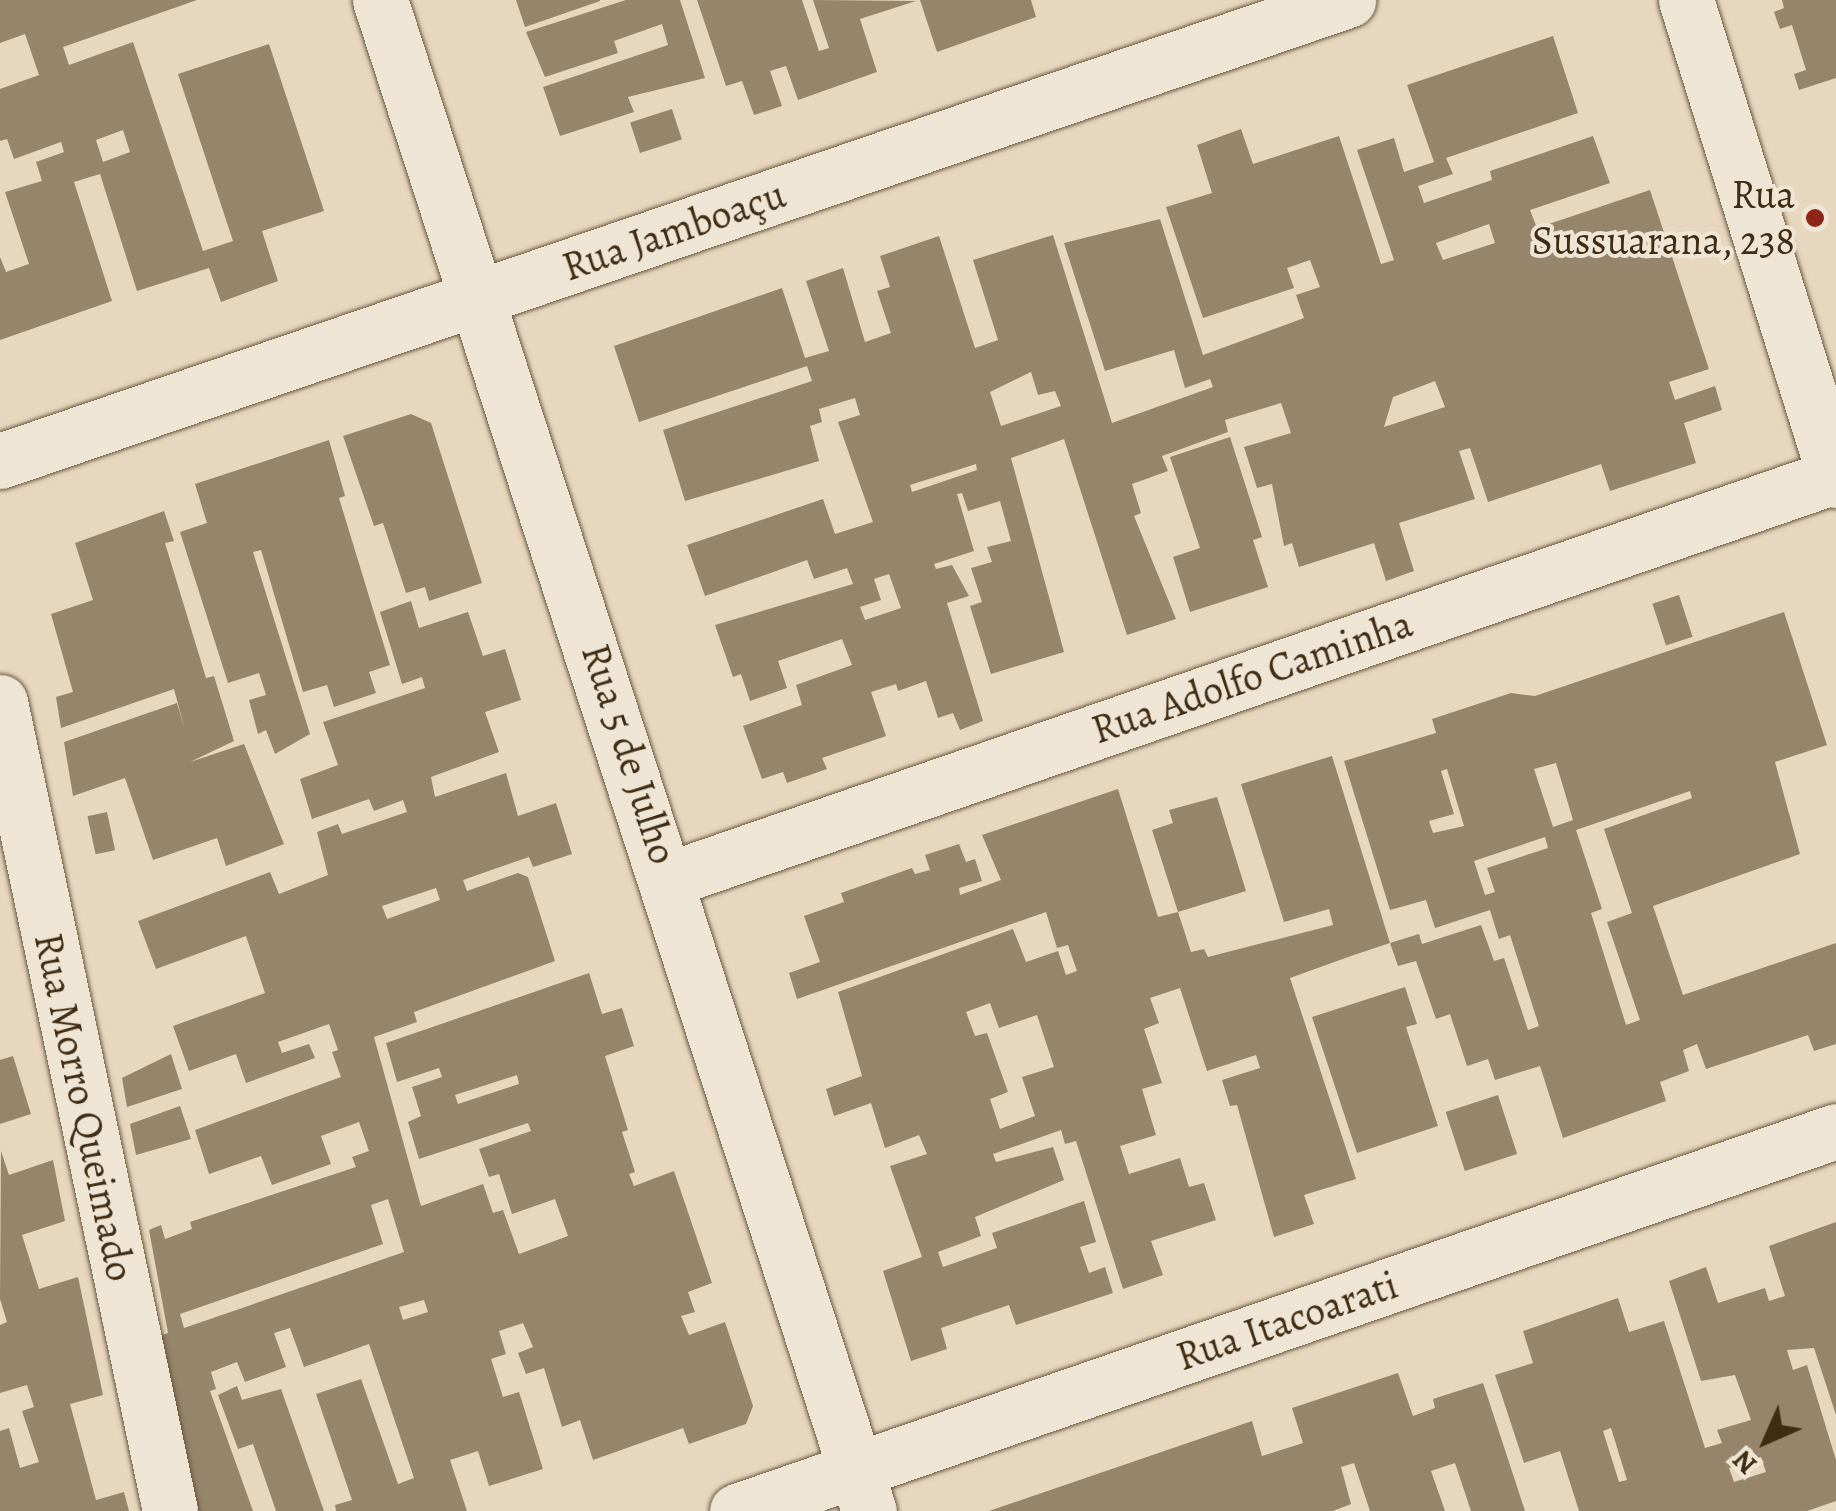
<!DOCTYPE html>
<meta charset="utf-8">
<style>
body{margin:0}
#map{position:relative;width:1836px;height:1511px;overflow:hidden;background:#e7d7be;font-family:Alegreya,serif}
div>[style]{position:absolute}
[style*='--x']{left:calc(var(--x)*1px);top:calc(var(--y)*1px);width:calc(var(--w)*1px);rotate:calc(var(--a)*1deg)}
.building>*{inset:0;background:#96856b;transform-origin:0 0}
.roads{filter:drop-shadow(0 0 2px #69573d) drop-shadow(0 0 2px #69573d)}
.minor>*{height:55px;margin:-27.5px;padding:0 27.5px;transform-origin:27.5px;border-radius:27.5px;background:#efe5d5}
.dots>*{width:28px;height:28px;translate:-50% -50%;box-sizing:border-box;border:5px solid #efe5d5;border-radius:50%}
span{translate:-50% -50%;white-space:nowrap;text-align:center;line-height:1.15;-webkit-text-stroke:8px #efe5d5;paint-order:stroke}
.poi-label{font-size:40px;color:#3f2c12}
.right{translate:-100% -50%;text-align:right}
.street-label{font-size:40px;color:#3f2c12}
.north{position:absolute;left:1716px;top:1391px;width:100px;height:100px;-webkit-text-stroke:8px #efe5d5;paint-order:stroke;rotate:225deg;font-size:28px;font-weight:700;line-height:40px;text-align:center;color:#3f2c12}
.north::after{content:'';display:block;margin:auto;width:35px;height:45px;background:#3f2c12;clip-path:polygon(50% 0,100% 100%,50% 72%,0 100%)}
</style>
<div id="map">
<div class="building">
<i style="clip-path:polygon(evenodd,0 0,197px 0,63px 47px,69px 65px,133px 42px,203px 251px,233px 241px,178px 74px,269px 44px,324px 211px,262px 231px,278px 281px,221px 302px,209px 268px,137px 291px,100px 174px,74px 182px,112px 301px,0 340px,0 257px,6px 272px,29px 264px,5px 192px,42px 181px,36px 162px,64px 152px,61px 142px,14px 159px,7px 139px,0 141px,0 89px,39px 75px,25px 34px,0 43px,0 0,123px 130px,130px 152px,103px 162px,96px 140px,123px 130px)"></i>
<i style="clip-path:polygon(516px 0,600px 0,600px 1px,525px 27px)"></i>
<i style="clip-path:polygon(626px 0,680px 0,705px 78px,628px 97px,634px 112px,560px 136px,543px 87px,668px 45px,662px 24px,614px 41px,618px 53px,545px 77px,526px 32px)"></i>
<i style="clip-path:polygon(697px 0,802px 0,819px 51px,829px 48px,813px 0,916px 1px,860px 19px,877px 72px,798px 100px,786px 66px,770px 71px,782px 106px,754px 115px,742px 81px,726px 86px)"></i>
<i style="clip-path:polygon(920px 0,1031px 0,1036px 17px,937px 52px)"></i>
<i style="clip-path:polygon(1782px 0,1836px 0,1836px 78px,1799px 90px,1794px 74px,1806px 70px,1792px 25px,1780px 29px,1774px 12px,1784px 8px)"></i>
<i style="clip-path:polygon(evenodd,1553px 36px,1578px 113px,1446px 158px,1453px 174px,1418px 186px,1424px 203px,1492px 180px,1490px 171px,1593px 136px,1610px 183px,1530px 210px,1537px 228px,1650px 190px,1709px 369px,1669px 382px,1675px 400px,1715px 386px,1722px 410px,1684px 423px,1696px 463px,1610px 491px,1601px 464px,1488px 502px,1470px 448px,1459px 451px,1475px 499px,1399px 523px,1414px 571px,1386px 581px,1374px 543px,1299px 567px,1292px 543px,1284px 546px,1272px 484px,1257px 488px,1244px 447px,1291px 433px,1281px 403px,1225px 420px,1228px 432px,1162px 456px,1168px 471px,1132px 484px,1141px 513px,1134px 516px,1176px 619px,1127px 635px,1064px 439px,1011px 458px,1064px 652px,991px 674px,970px 606px,982px 602px,971px 568px,992px 562px,987px 547px,1011px 541px,1000px 501px,968px 511px,962px 493px,957px 494px,974px 551px,934px 564px,936px 569px,952px 565px,969px 596px,947px 603px,983px 721px,960px 730px,953px 713px,938px 718px,926px 681px,898px 691px,896px 684px,871px 692px,886px 736px,822px 758px,827px 769px,787px 783px,783px 772px,762px 779px,743px 726px,802px 705px,796px 685px,852px 665px,842px 639px,778px 661px,787px 688px,750px 701px,741px 674px,733px 677px,715px 625px,853px 584px,847px 568px,814px 579px,807px 560px,705px 596px,687px 545px,823px 499px,835px 534px,873px 522px,838px 422px,860px 415px,855px 398px,819px 409px,822px 422px,810px 426px,819px 461px,685px 501px,663px 430px,812px 381px,807px 366px,639px 422px,614px 346px,782px 288px,805px 358px,829px 351px,806px 281px,843px 268px,865px 342px,891px 333px,877px 291px,890px 287px,880px 256px,939px 236px,975px 348px,998px 340px,973px 260px,1053px 235px,1112px 423px,1213px 387px,1210px 379px,1185px 388px,1174px 350px,1105px 371px,1064px 243px,1160px 219px,1203px 355px,1304px 318px,1296px 295px,1320px 287px,1310px 260px,1287px 268px,1294px 288px,1203px 318px,1166px 207px,1212px 193px,1197px 145px,1241px 129px,1253px 164px,1339px 136px,1381px 264px,1394px 260px,1357px 150px,1394px 138px,1404px 172px,1434px 162px,1407px 85px,1553px 36px,1489px 224px,1495px 243px,1443px 260px,1436px 243px,1489px 224px,1553px 36px,1031px 372px,1038px 395px,1055px 391px,1061px 406px,1001px 426px,990px 392px,1031px 372px,1553px 36px,1435px 381px,1445px 407px,1384px 427px,1393px 397px,1435px 381px,1553px 36px,976px 464px,977px 470px,912px 492px,910px 485px,976px 464px,1553px 36px,889px 574px,901px 608px,865px 620px,860px 607px,881px 600px,874px 579px,889px 574px)"></i>
<i style="left:672px;top:109px;width:32px;height:44px;rotate:72deg"></i>
<i style="clip-path:polygon(411px 414px,431px 423px,482px 583px,429px 601px,425px 587px,406px 593px,383px 523px,374px 526px,343px 436px)"></i>
<i style="clip-path:polygon(1230px 437px,1262px 537px,1253px 540px,1268px 587px,1190px 612px,1173px 557px,1200px 548px,1170px 457px)"></i>
<i style="clip-path:polygon(329px 440px,345px 496px,339px 498px,390px 665px,369px 672px,376px 693px,334px 707px,327px 685px,303px 692px,261px 550px,253px 552px,310px 734px,275px 754px,266px 730px,258px 734px,249px 700px,266px 695px,259px 673px,228px 683px,180px 532px,207px 523px,195px 484px)"></i>
<i style="clip-path:polygon(164px 511px,174px 541px,165px 543px,206px 678px,214px 676px,234px 741px,190px 762px,244px 744px,284px 844px,226px 866px,217px 838px,153px 860px,125px 778px,73px 796px,64px 742px,177px 703px,185px 730px,174px 689px,61px 728px,56px 697px,73px 692px,51px 614px,93px 600px,75px 543px)"></i>
<i style="left:1679px;top:595px;width:44px;height:28px;rotate:72deg"></i>
<i style="clip-path:polygon(evenodd,411px 601px,419px 628px,468px 612px,483px 656px,505px 649px,521px 700px,485px 712px,499px 752px,431px 777px,435px 797px,506px 773px,518px 816px,556px 803px,572px 854px,533px 867px,529px 857px,463px 880px,467px 891px,518px 873px,528px 877px,555px 961px,414px 1012px,417px 1022px,374px 1037px,421px 1206px,483px 1184px,493px 1213px,503px 1210px,519px 1254px,568px 1236px,555px 1199px,512px 1214px,499px 1174px,489px 1177px,479px 1149px,531px 1131px,528px 1123px,419px 1159px,408px 1122px,421px 1116px,412px 1087px,442px 1077px,439px 1068px,397px 1082px,386px 1043px,589px 973px,602px 1014px,622px 1008px,634px 1046px,605px 1056px,628px 1130px,622px 1132px,635px 1172px,629px 1174px,634px 1186px,674px 1171px,712px 1283px,688px 1292px,695px 1312px,681px 1316px,689px 1335px,725px 1322px,753px 1406px,746px 1424px,689px 1444px,683px 1428px,593px 1460px,580px 1420px,562px 1427px,544px 1368px,526px 1374px,518px 1353px,533px 1347px,523px 1323px,499px 1331px,506px 1354px,491px 1359px,503px 1397px,519px 1392px,543px 1469px,489px 1486px,478px 1451px,450px 1460px,467px 1511px,336px 1511px,335px 1505px,352px 1500px,316px 1394px,361px 1379px,398px 1484px,414px 1478px,369px 1344px,304px 1367px,290px 1328px,274px 1333px,286px 1367px,245px 1382px,237px 1362px,211px 1372px,216px 1389px,210px 1391px,253px 1511px,194px 1511px,151px 1339px,168px 1333px,149px 1230px,161px 1225px,165px 1239px,192px 1229px,190px 1222px,356px 1167px,352px 1157px,369px 1151px,359px 1122px,321px 1136px,331px 1164px,272px 1185px,261px 1156px,209px 1174px,195px 1130px,341px 1077px,332px 1052px,338px 1050px,329px 1024px,278px 1042px,282px 1053px,309px 1044px,315px 1058px,246px 1083px,236px 1054px,189px 1071px,173px 1026px,265px 993px,246px 936px,156px 969px,138px 921px,270px 872px,279px 894px,328px 875px,317px 832px,338px 824px,342px 834px,407px 812px,403px 800px,374px 811px,369px 799px,312px 819px,300px 779px,338px 765px,323px 722px,425px 688px,422px 677px,402px 684px,380px 612px,411px 601px,436px 888px,440px 900px,387px 919px,382px 906px,436px 888px,411px 601px,517px 1075px,519px 1084px,458px 1104px,455px 1095px,517px 1075px,411px 601px,388px 1199px,404px 1252px,184px 1328px,180px 1314px,383px 1244px,371px 1205px,388px 1199px,411px 601px,424px 1300px,428px 1312px,403px 1320px,399px 1307px,424px 1300px)"></i>
<i style="clip-path:polygon(evenodd,1784px 612px,1827px 745px,1775px 762px,1800px 854px,1653px 906px,1683px 995px,1836px 943px,1836px 1044px,1814px 1051px,1808px 1035px,1706px 1069px,1697px 1044px,1683px 1050px,1689px 1071px,1660px 1082px,1666px 1101px,1563px 1138px,1540px 1066px,1495px 1080px,1488px 1059px,1467px 1066px,1450px 1014px,1436px 1019px,1416px 961px,1398px 966px,1390px 943px,1351px 956px,1290px 978px,1356px 1179px,1304px 1195px,1314px 1224px,1274px 1237px,1237px 1105px,1230px 1106px,1222px 1080px,1260px 1068px,1256px 1055px,1207px 1071px,1180px 988px,1150px 998px,1159px 1023px,1144px 1029px,1162px 1083px,1142px 1089px,1156px 1135px,1120px 1146px,1129px 1174px,1180px 1158px,1189px 1187px,1204px 1183px,1216px 1220px,1151px 1241px,1163px 1275px,1123px 1289px,1076px 1141px,1065px 1144px,1061px 1130px,993px 1154px,996px 1162px,1053px 1147px,1064px 1180px,975px 1217px,981px 1236px,938px 1252px,943px 1267px,997px 1248px,992px 1233px,1084px 1201px,1096px 1242px,1080px 1247px,1089px 1273px,1105px 1267px,1113px 1293px,1016px 1325px,1009px 1305px,941px 1328px,947px 1349px,911px 1361px,883px 1271px,922px 1257px,890px 1166px,927px 1154px,919px 1135px,885px 1148px,871px 1103px,834px 1116px,826px 1089px,862px 1076px,838px 992px,1013px 929px,1026px 962px,1058px 951px,1066px 975px,1077px 971px,1068px 945px,1057px 948px,1046px 912px,797px 999px,789px 973px,820px 962px,804px 916px,844px 902px,841px 893px,912px 868px,915px 874px,930px 870px,925px 855px,959px 844px,966px 862px,975px 859px,982px 881px,959px 888px,960px 895px,1001px 880px,982px 835px,1118px 789px,1158px 917px,1178px 912px,1191px 952px,1204px 949px,1208px 957px,1333px 925px,1329px 909px,1284px 922px,1241px 784px,1332px 756px,1390px 943px,1419px 934px,1422px 944px,1481px 925px,1494px 961px,1504px 958px,1528px 1030px,1539px 1026px,1510px 935px,1499px 939px,1490px 910px,1435px 928px,1426px 900px,1390px 910px,1344px 761px,1436px 733px,1432px 719px,1511px 693px,1535px 696px,1784px 612px,1556px 763px,1573px 820px,1553px 827px,1534px 769px,1556px 763px,1784px 612px,1447px 769px,1464px 826px,1433px 833px,1429px 821px,1454px 814px,1441px 771px,1447px 769px,1784px 612px,1690px 791px,1692px 798px,1604px 829px,1632px 913px,1607px 922px,1640px 1020px,1626px 1025px,1591px 913px,1602px 909px,1576px 830px,1690px 791px,1784px 612px,1545px 837px,1548px 848px,1487px 868px,1495px 892px,1485px 895px,1474px 861px,1545px 837px,1784px 612px,990px 1003px,999px 1028px,1037px 1015px,1054px 1067px,1022px 1077px,1035px 1116px,1000px 1129px,990px 1099px,1008px 1092px,987px 1033px,975px 1036px,966px 1012px,990px 1003px)"></i>
<i style="clip-path:polygon(1217px 797px,1246px 891px,1178px 912px,1152px 830px,1173px 823px,1169px 810px)"></i>
<i style="left:107px;top:812px;width:39px;height:20px;rotate:78deg"></i>
<i style="clip-path:polygon(1405px 987px,1417px 1024px,1406px 1027px,1438px 1126px,1357px 1153px,1312px 1017px)"></i>
<i style="clip-path:polygon(171px 1054px,182px 1089px,127px 1107px,122px 1078px)"></i>
<i style="clip-path:polygon(13px 1056px,31px 1114px,0 1124px,0 1060px)"></i>
<i style="left:1498px;top:1095px;width:62px;height:55px;rotate:72deg"></i>
<i style="clip-path:polygon(180px 1106px,191px 1139px,136px 1155px,130px 1124px)"></i>
<i style="clip-path:polygon(1px 1151px,9px 1175px,53px 1160px,65px 1221px,22px 1235px,39px 1289px,78px 1277px,103px 1395px,70px 1404px,96px 1500px,124px 1492px,129px 1511px,0 1511px,0 1431px,9px 1428px,20px 1468px,39px 1462px,22px 1411px,34px 1407px,27px 1385px,0 1393px,0 1325px,7px 1322px,0 1299px)"></i>
<i style="clip-path:polygon(evenodd,1836px 1222px,1836px 1415px,1814px 1348px,1787px 1350px,1793px 1370px,1807px 1365px,1836px 1460px,1836px 1501px,1807px 1511px,1579px 1511px,1560px 1451px,1524px 1463px,1495px 1375px,1533px 1363px,1523px 1331px,1618px 1298px,1629px 1332px,1664px 1321px,1705px 1448px,1722px 1443px,1717px 1430px,1751px 1420px,1735px 1375px,1701px 1381px,1669px 1281px,1706px 1267px,1718px 1303px,1765px 1288px,1769px 1301px,1785px 1296px,1769px 1246px,1836px 1222px,1611px 1428px,1627px 1480px,1619px 1482px,1603px 1431px,1611px 1428px,1836px 1222px,1761px 1457px,1766px 1472px,1734px 1482px,1729px 1468px,1761px 1457px)"></i>
<i style="clip-path:polygon(1398px 1373px,1413px 1416px,1435px 1408px,1433px 1399px,1483px 1383px,1525px 1511px,1471px 1511px,1455px 1463px,1431px 1471px,1445px 1511px,1370px 1511px,1354px 1463px,1341px 1467px,1351px 1504px,1333px 1511px,989px 1511px,1252px 1421px,1262px 1456px,1303px 1443px,1292px 1408px)"></i>
<i style="clip-path:polygon(237px 1386px,242px 1400px,281px 1389px,324px 1511px,276px 1511px,253px 1444px,238px 1449px,218px 1395px)"></i>
</div>
<div class="roads">
<div class="minor">
<i style="--x:380;--y:0;--w:1588;--a:72.07"></i>
<i style="--x:1686;--y:0;--w:503;--a:72.65"></i>
<i style="--x:0;--y:461;--w:1425;--a:-18.88"></i>
<i style="--x:0;--y:702;--w:827;--a:78.13"></i>
<i style="--x:670;--y:879;--w:1233;--a:-19.08"></i>
<i style="--x:737;--y:1511;--w:1163;--a:-19.07"></i>
</div>
</div>
<div class="dots">
<i style="left:1815px;top:218px;background:#8f2418"></i>
</div>
<div class="poi-label">
<span class="right" style="left:1795px;top:218px">Rua<br>Sussuarana, 238</span>
</div>
<div class="street-label">
<span style="left:674px;top:231px;rotate:-19deg">Rua Jamboaçu</span>
<span style="left:1252px;top:677px;rotate:-19deg">Rua Adolfo Caminha</span>
<span style="left:629px;top:754px;rotate:72deg">Rua 5 de Julho</span>
<span style="left:84px;top:1107px;rotate:78deg">Rua Morro Queimado</span>
<span style="left:1287px;top:1321px;rotate:-19deg">Rua Itacoarati</span>
</div>
<div class="north">N</div>
</div>
